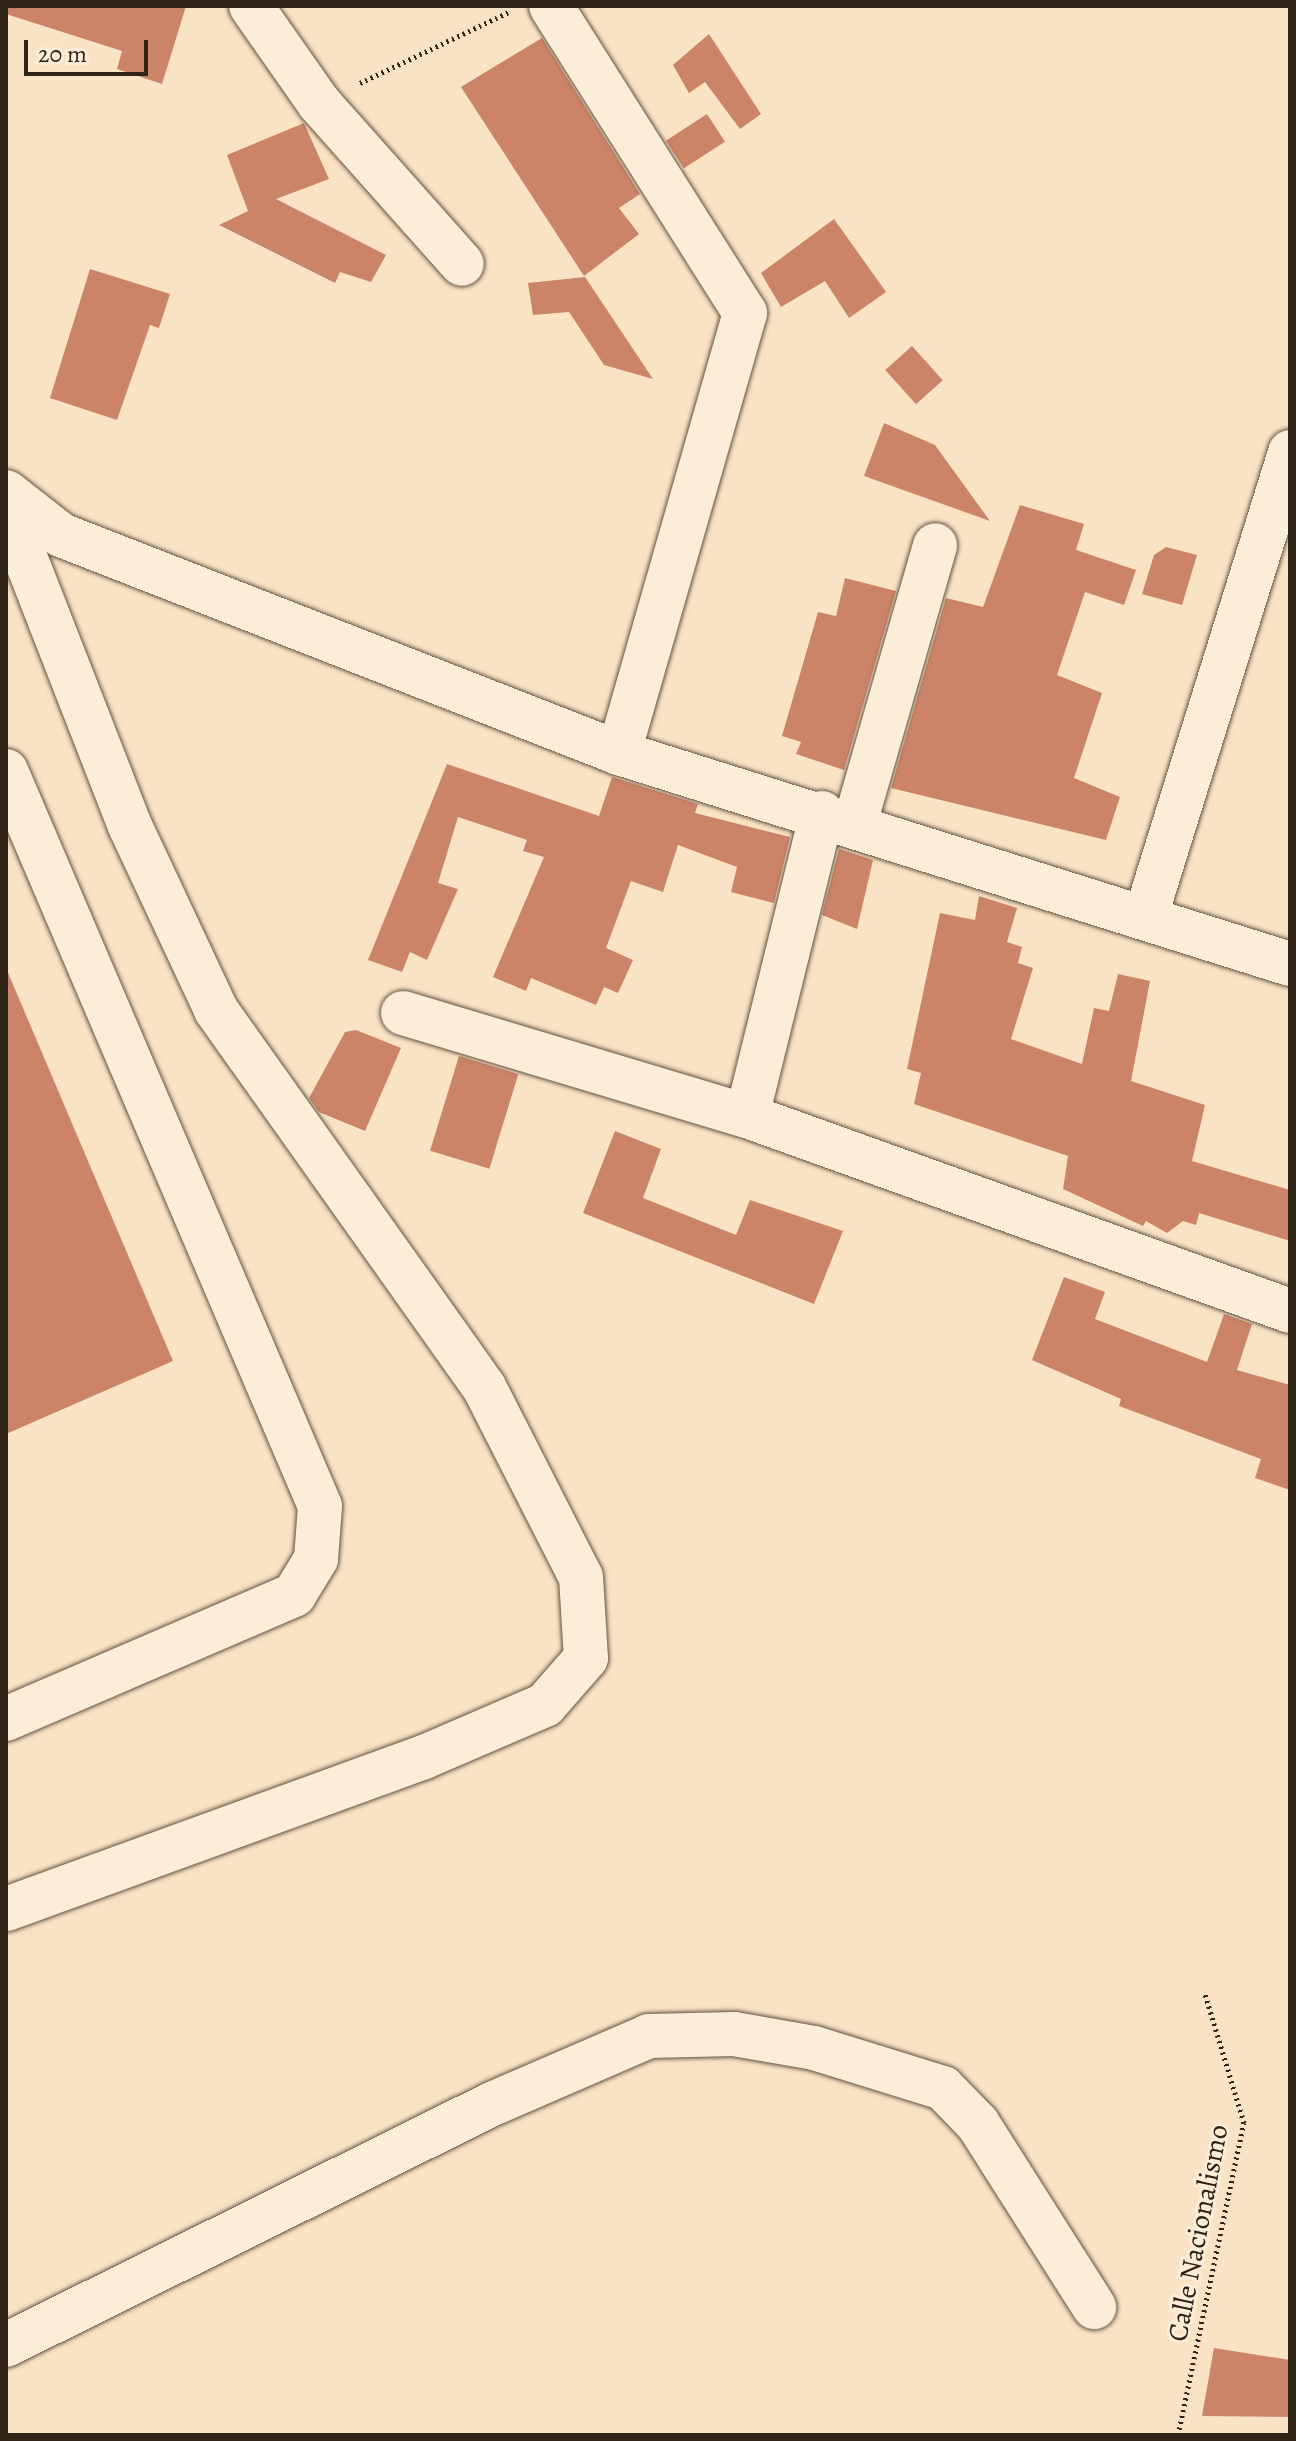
<!DOCTYPE html>
<style>
body{margin:0}
#map{position:relative;width:1296px;height:2441px;overflow:hidden;background:#fae3c4;font-family:Alegreya,serif}
div>[style]{position:absolute}
[style*='--x']{left:calc(var(--x)*1px);top:calc(var(--y)*1px);width:calc(var(--w)*1px);rotate:calc(var(--a)*1deg)}
.building>*{inset:0;background:#cc8468;transform-origin:0 0}
.path>*{height:5px;margin-top:-2.5px;transform-origin:0;background:repeating-linear-gradient(90deg,#302317 0 2px,transparent 0 6px)}
.roads{filter:drop-shadow(0 0 2px #625342) drop-shadow(0 0 2px #625342)}
.minor>*{height:44px;margin:-22px;padding:0 22px;transform-origin:22px;border-radius:22px;background:#fcedd9}
span{translate:-50% -50%;white-space:nowrap;text-align:center;line-height:1.15;-webkit-text-stroke:6px #fcedd9;paint-order:stroke}
.street-label{font-size:28px;color:#302317}
.frame{position:absolute;inset:0;border:8px solid #302317;pointer-events:none}
.scale{position:absolute;left:24px;top:40px;width:124px;height:36px;box-sizing:border-box;border:4px solid #302317;border-top:0;padding-left:10px;font-size:24px;line-height:28px;white-space:nowrap;color:#302317;-webkit-text-stroke:6px #fcedd9;paint-order:stroke}
</style>
<div id="map">
<div class="building">
<i style="clip-path:polygon(6px 6px,186px 6px,162px 84px,117px 69px,122px 51px,6px 14px)"></i>
<i style="clip-path:polygon(709px 34px,761px 114px,740px 129px,705px 82px,689px 93px,673px 65px)"></i>
<i style="clip-path:polygon(542px 38px,640px 194px,619px 208px,639px 234px,584px 276px,461px 87px)"></i>
<i style="left:707px;top:114px;width:33px;height:49px;rotate:57deg"></i>
<i style="clip-path:polygon(304px 123px,329px 179px,276px 199px,386px 255px,371px 282px,340px 272px,335px 283px,219px 225px,248px 211px,227px 155px)"></i>
<i style="clip-path:polygon(834px 219px,886px 292px,849px 318px,825px 281px,781px 307px,761px 273px)"></i>
<i style="clip-path:polygon(90px 269px,170px 294px,159px 328px,150px 325px,117px 420px,50px 398px)"></i>
<i style="clip-path:polygon(585px 277px,653px 379px,604px 365px,569px 312px,533px 315px,528px 283px)"></i>
<i style="left:912px;top:346px;width:46px;height:36px;rotate:48deg"></i>
<i style="clip-path:polygon(884px 423px,935px 445px,990px 521px,864px 476px)"></i>
<i style="clip-path:polygon(1020px 505px,1084px 524px,1076px 550px,1136px 570px,1124px 605px,1085px 592px,1057px 675px,1102px 693px,1074px 778px,1120px 797px,1106px 840px,891px 788px,946px 598px,983px 607px)"></i>
<i style="clip-path:polygon(1166px 547px,1197px 555px,1182px 605px,1142px 594px,1154px 555px)"></i>
<i style="clip-path:polygon(845px 578px,896px 591px,844px 770px,796px 754px,801px 742px,782px 736px,818px 612px,836px 616px)"></i>
<i style="clip-path:polygon(447px 764px,599px 816px,612px 777px,698px 804px,695px 813px,790px 837px,774px 903px,731px 892px,737px 867px,678px 845px,663px 892px,631px 881px,606px 948px,633px 960px,618px 993px,604px 987px,596px 1005px,531px 978px,526px 991px,493px 977px,544px 857px,523px 851px,527px 840px,458px 817px,438px 883px,458px 889px,427px 960px,410px 952px,402px 972px,368px 960px)"></i>
<i style="clip-path:polygon(839px 849px,873px 860px,857px 929px,822px 915px)"></i>
<i style="clip-path:polygon(979px 896px,1017px 908px,1007px 942px,1022px 947px,1018px 963px,1033px 968px,1011px 1039px,1082px 1064px,1094px 1008px,1109px 1011px,1118px 974px,1150px 981px,1131px 1081px,1205px 1105px,1192px 1161px,1290px 1190px,1290px 1241px,1199px 1213px,1196px 1225px,1183px 1221px,1167px 1233px,1146px 1221px,1143px 1226px,1063px 1189px,1068px 1156px,914px 1104px,921px 1073px,907px 1069px,940px 913px,975px 920px)"></i>
<i style="clip-path:polygon(6px 968px,173px 1361px,6px 1434px)"></i>
<i style="clip-path:polygon(356px 1030px,401px 1048px,365px 1131px,319px 1112px,309px 1098px,345px 1032px)"></i>
<i style="left:459px;top:1056px;width:62px;height:99px;rotate:17deg"></i>
<i style="clip-path:polygon(615px 1131px,661px 1149px,643px 1198px,736px 1235px,750px 1200px,843px 1231px,814px 1304px,583px 1213px)"></i>
<i style="clip-path:polygon(1064px 1277px,1105px 1292px,1095px 1319px,1207px 1362px,1224px 1314px,1252px 1324px,1237px 1370px,1290px 1385px,1290px 1490px,1255px 1478px,1261px 1459px,1119px 1406px,1121px 1399px,1032px 1360px)"></i>
<i style="clip-path:polygon(1214px 2348px,1290px 2360px,1290px 2417px,1202px 2416px)"></i>
</div>
<div class="path">
<i style="--x:360;--y:83;--w:165;--a:-25.5"></i>
<i style="--x:1178;--y:2435;--w:319;--a:-78.1"></i>
<i style="--x:1244;--y:2123;--w:135;--a:-106.8"></i>
</div>
<div class="roads">
<div class="minor">
<i style="--x:251;--y:6;--w:118;--a:55"></i>
<i style="--x:319;--y:103;--w:215;--a:48.4"></i>
<i style="--x:551;--y:6;--w:363;--a:57.7"></i>
<i style="--x:745;--y:313;--w:458;--a:106"></i>
<i style="--x:6;--y:492;--w:70;--a:38"></i>
<i style="--x:61;--y:535;--w:599;--a:21.34"></i>
<i style="--x:619;--y:753;--w:703;--a:17.46"></i>
<i style="--x:6;--y:508;--w:341;--a:68.7"></i>
<i style="--x:130;--y:826;--w:203;--a:64.9"></i>
<i style="--x:216;--y:1010;--w:463;--a:54.6"></i>
<i style="--x:484;--y:1387;--w:213;--a:63"></i>
<i style="--x:581;--y:1577;--w:81;--a:86.5"></i>
<i style="--x:586;--y:1658;--w:62;--a:131.1"></i>
<i style="--x:545;--y:1705;--w:132;--a:156.7"></i>
<i style="--x:424;--y:1757;--w:445;--a:160"></i>
<i style="--x:6;--y:771;--w:799;--a:66.87"></i>
<i style="--x:320;--y:1506;--w:53;--a:94.3"></i>
<i style="--x:316;--y:1559;--w:42;--a:121.4"></i>
<i style="--x:294;--y:1595;--w:314;--a:156.7"></i>
<i style="--x:822;--y:813;--w:312;--a:103.9"></i>
<i style="--x:747;--y:1116;--w:577;--a:19.75"></i>
<i style="--x:855;--y:823;--w:289;--a:-73.9"></i>
<i style="--x:1146;--y:915;--w:485;--a:-72.7"></i>
<i style="--x:403;--y:1013;--w:359;--a:16.7"></i>
<i style="--x:6;--y:2345;--w:542;--a:-26.38"></i>
<i style="--x:492;--y:2104;--w:171;--a:-23.4"></i>
<i style="--x:649;--y:2036;--w:85;--a:-1.3"></i>
<i style="--x:734;--y:2034;--w:81;--a:9.9"></i>
<i style="--x:814;--y:2048;--w:135;--a:17.2"></i>
<i style="--x:943;--y:2088;--w:50;--a:45.8"></i>
<i style="--x:978;--y:2124;--w:217;--a:57.6"></i>
</div>
</div>
<div class="street-label">
<span style="left:1198px;top:2233px;rotate:-79deg">Calle Nacionalismo</span>
</div>
<div class="frame"></div>
<div class="scale">20 m</div>
</div>
